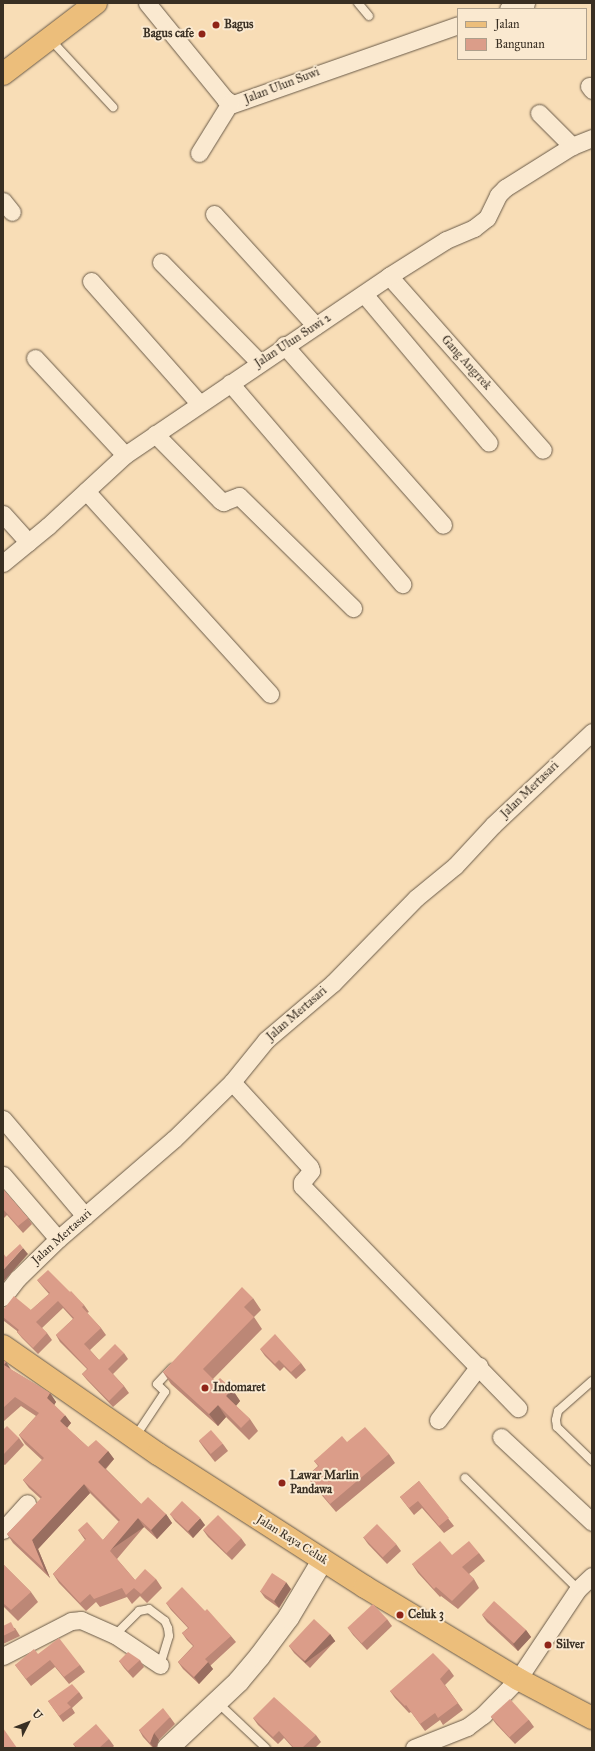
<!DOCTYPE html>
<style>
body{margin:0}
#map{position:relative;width:595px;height:1751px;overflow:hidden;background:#f8ddb6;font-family:"IM FELL Great Primer",serif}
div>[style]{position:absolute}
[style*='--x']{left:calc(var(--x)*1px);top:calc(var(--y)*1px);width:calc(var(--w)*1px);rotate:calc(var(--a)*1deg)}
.roads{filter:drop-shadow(0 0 1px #695a48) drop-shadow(0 0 1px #695a48)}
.service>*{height:8px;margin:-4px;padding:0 4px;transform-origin:4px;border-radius:4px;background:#fae9d0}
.minor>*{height:17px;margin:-8.5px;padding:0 8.5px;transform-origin:8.5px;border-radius:8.5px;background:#fae9d0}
.tertiary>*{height:21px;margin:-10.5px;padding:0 10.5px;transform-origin:10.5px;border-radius:10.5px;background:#fae9d0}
.primary>*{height:22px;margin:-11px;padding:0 11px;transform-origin:11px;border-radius:11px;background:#ecbe7b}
.trunk>*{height:22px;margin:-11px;padding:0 11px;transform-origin:11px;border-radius:11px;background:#ecbe7b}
.wall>*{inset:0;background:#bc8776}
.shaded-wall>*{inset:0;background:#996e60;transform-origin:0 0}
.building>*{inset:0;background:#db9d89;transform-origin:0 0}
.dots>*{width:11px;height:11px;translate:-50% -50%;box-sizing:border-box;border:2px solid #fae9d0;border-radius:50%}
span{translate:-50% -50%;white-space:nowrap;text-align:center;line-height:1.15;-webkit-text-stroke:4px #fae9d0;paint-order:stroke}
.poi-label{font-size:12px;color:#392f23;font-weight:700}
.left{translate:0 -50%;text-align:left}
.right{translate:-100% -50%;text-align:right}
.street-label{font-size:12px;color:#392f23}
.frame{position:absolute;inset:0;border:4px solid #392f23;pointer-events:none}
.legend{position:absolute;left:457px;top:8px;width:130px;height:52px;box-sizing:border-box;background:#fae9d0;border:1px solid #ad9f8b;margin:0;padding:5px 7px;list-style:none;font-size:12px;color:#392f23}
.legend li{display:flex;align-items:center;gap:8px;height:20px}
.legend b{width:20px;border:1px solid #ad9f8b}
.north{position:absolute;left:8px;top:1703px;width:40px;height:40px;-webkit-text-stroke:3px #fae9d0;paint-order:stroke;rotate:48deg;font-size:11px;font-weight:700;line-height:16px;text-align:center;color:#392f23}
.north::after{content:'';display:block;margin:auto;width:14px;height:18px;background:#392f23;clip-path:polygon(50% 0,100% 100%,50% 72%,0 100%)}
</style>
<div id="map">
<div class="roads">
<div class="service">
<i style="--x:358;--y:3;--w:17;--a:50"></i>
<i style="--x:50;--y:39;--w:93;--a:47.2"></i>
<i style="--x:592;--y:1381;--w:45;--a:138.6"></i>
<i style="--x:558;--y:1411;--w:9;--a:103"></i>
<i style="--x:556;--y:1420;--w:7;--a:82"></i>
<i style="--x:557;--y:1427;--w:49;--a:44.2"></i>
<i style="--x:135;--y:1437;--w:54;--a:-56.3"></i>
<i style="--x:165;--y:1392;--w:11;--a:-135"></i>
<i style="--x:157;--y:1384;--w:22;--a:-47"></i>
<i style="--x:465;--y:1478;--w:158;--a:44.5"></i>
<i style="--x:115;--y:1635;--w:34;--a:-45"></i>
<i style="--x:139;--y:1611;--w:10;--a:-11"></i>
<i style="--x:149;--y:1609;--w:20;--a:37"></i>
<i style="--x:165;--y:1621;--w:8;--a:67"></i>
<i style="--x:168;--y:1628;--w:8;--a:83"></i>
<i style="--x:169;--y:1636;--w:30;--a:107"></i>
<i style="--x:217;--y:1702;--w:67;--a:43.2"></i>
</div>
<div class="minor">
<i style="--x:147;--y:3;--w:124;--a:50.9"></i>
<i style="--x:225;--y:99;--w:9;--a:32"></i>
<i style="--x:233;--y:104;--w:238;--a:-19.3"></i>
<i style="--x:508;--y:9;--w:19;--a:-18"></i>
<i style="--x:589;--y:86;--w:5;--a:53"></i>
<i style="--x:539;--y:113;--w:47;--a:45"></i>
<i style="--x:199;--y:153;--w:59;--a:-58.2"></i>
<i style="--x:3;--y:201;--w:14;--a:51"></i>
<i style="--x:214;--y:214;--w:151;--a:47.7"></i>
<i style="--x:161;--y:262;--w:140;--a:45.6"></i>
<i style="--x:389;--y:276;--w:232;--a:48.5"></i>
<i style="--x:91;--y:281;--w:163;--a:48.5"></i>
<i style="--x:364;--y:294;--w:194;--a:50"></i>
<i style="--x:284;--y:345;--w:240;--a:48.5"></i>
<i style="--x:35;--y:358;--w:132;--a:47.1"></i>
<i style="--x:230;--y:383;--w:265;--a:49.4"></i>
<i style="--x:155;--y:434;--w:93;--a:45.4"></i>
<i style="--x:220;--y:500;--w:4;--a:34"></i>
<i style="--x:223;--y:502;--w:17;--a:-21"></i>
<i style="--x:239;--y:496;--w:160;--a:44.5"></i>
<i style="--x:86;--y:491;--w:274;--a:47.8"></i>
<i style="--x:3;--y:514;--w:38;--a:48"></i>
<i style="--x:3;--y:563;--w:58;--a:-39.4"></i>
<i style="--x:48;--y:526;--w:105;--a:-42.7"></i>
<i style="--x:125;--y:455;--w:319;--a:-34.1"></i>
<i style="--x:389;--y:276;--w:67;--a:-32.3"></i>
<i style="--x:446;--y:240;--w:30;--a:-23"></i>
<i style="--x:474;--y:228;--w:16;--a:-38"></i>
<i style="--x:487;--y:218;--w:25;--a:-64"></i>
<i style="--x:498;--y:195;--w:10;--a:-45"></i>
<i style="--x:505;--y:188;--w:79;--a:-32.1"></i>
<i style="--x:572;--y:146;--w:22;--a:-22"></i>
<i style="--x:232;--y:1082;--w:115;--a:47.5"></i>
<i style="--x:310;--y:1167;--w:4;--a:76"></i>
<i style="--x:311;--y:1171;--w:14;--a:129"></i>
<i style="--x:302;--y:1182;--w:4;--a:90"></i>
<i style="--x:302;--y:1186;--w:310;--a:45.8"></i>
<i style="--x:3;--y:1119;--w:127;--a:49.8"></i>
<i style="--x:3;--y:1175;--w:84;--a:49.3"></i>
<i style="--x:3;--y:1297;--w:24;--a:-52"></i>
<i style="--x:18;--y:1278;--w:56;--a:-44.3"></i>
<i style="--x:58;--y:1239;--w:153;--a:-40.8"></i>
<i style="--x:174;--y:1139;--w:81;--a:-44.5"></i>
<i style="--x:232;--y:1082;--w:54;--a:-51"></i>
<i style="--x:266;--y:1040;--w:88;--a:-40.4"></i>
<i style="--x:333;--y:983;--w:119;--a:-45.7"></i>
<i style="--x:416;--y:898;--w:50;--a:-39.4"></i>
<i style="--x:455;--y:866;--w:56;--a:-47.2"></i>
<i style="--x:493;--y:825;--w:136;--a:-43.2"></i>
<i style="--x:438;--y:1420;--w:68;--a:-52.8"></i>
<i style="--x:501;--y:1437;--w:125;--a:43"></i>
<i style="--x:3;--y:1530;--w:36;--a:-48"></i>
<i style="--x:3;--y:1656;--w:76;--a:-27.2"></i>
<i style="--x:71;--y:1621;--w:10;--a:-6"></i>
<i style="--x:81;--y:1620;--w:37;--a:24"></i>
<i style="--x:115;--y:1635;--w:54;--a:33.7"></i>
<i style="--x:414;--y:1748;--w:57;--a:-21.6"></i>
<i style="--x:467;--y:1727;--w:20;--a:-37"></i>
<i style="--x:483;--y:1715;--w:50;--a:-45.8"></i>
<i style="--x:518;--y:1679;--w:108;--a:-56.3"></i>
<i style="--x:578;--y:1589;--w:19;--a:-43"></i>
</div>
<div class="tertiary">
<i style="--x:167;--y:1748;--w:98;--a:-43.3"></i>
<i style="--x:238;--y:1681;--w:33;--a:-50"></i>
<i style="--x:259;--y:1656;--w:49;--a:-53.4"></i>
<i style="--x:288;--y:1617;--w:66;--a:-59.2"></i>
</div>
<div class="primary">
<i style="--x:3;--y:74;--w:117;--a:-37.4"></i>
</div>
<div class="trunk">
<i style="--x:3;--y:1346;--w:189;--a:34.9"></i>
<i style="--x:158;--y:1454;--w:246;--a:32.7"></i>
<i style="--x:365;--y:1587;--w:179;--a:31"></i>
<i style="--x:518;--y:1679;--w:84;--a:27.8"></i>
</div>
</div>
<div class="wall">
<i style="clip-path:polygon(3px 1189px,28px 1218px,32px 1224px,23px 1233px,7px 1215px,3px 1219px)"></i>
<i style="clip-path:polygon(37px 1280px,70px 1292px,84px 1305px,89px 1312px,87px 1313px,101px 1328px,106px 1335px,90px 1350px,99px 1360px,124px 1353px,128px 1359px,113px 1374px,124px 1386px,129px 1393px,113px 1407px,87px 1380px,82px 1374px,87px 1369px,60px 1342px,56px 1335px,73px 1319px,63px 1308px,42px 1328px,47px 1333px,52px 1340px,38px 1354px,22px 1338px,17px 1332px,17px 1331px,4px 1321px,3px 1319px,3px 1310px,31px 1310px,49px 1294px,42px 1286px)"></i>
<i style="clip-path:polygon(253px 1298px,261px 1310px,254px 1317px,262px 1329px,213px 1379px,216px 1382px,232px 1389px,240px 1401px,236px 1406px,250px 1419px,258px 1431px,249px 1440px,226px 1417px,218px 1426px,171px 1384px,163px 1372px)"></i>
<i style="clip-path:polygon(260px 1349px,301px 1363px,306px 1370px,296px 1379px,284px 1367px,280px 1371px,265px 1356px)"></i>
<i style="clip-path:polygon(3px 1360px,6px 1362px,10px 1369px,50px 1393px,56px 1402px,54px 1405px,71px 1423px,67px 1428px,88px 1447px,108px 1451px,114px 1459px,106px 1469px,141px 1504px,166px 1514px,172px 1523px,157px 1539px,144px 1527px,117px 1559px,135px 1580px,156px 1579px,162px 1588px,147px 1603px,140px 1596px,132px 1604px,127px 1597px,100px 1607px,96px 1602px,86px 1611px,59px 1583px,53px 1574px,85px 1540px,78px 1530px,103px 1540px,119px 1522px,90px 1493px,38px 1549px,50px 1578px,13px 1543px,7px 1534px,41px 1499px,29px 1488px,23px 1480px,42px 1460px,25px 1444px,19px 1435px,36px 1416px,21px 1406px,4px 1421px,3px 1420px)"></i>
<i style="clip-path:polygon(3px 1430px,19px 1438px,24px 1445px,5px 1465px,3px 1464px)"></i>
<i style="clip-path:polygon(199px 1441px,223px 1444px,228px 1451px,215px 1462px,204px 1448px)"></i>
<i style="clip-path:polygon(347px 1442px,389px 1454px,395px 1463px,336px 1512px,313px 1485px,307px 1476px,318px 1466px,314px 1461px)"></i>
<i style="clip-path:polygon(419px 1481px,454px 1526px,444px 1533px,422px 1508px,414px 1515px,400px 1497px)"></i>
<i style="clip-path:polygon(170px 1514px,205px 1525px,193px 1538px,175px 1521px)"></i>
<i style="clip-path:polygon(203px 1530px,241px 1538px,246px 1545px,232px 1560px,208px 1537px)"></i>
<i style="clip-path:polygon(363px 1537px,396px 1544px,401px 1551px,387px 1564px,368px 1544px)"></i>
<i style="clip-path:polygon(479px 1553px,485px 1561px,469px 1574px,474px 1579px,479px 1588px,458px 1609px,441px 1596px,440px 1597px,418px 1573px,412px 1564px,452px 1555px)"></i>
<i style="clip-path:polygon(3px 1564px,31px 1592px,38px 1602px,18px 1621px,3px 1606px)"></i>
<i style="clip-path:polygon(291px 1589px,279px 1608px,265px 1598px,260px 1591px)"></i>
<i style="clip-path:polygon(166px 1603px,205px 1611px,231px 1636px,236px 1642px,210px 1666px,213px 1669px,199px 1684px,183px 1669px,178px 1662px,193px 1646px,187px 1640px,182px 1633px,188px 1628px,171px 1610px)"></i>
<i style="clip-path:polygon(482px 1615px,526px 1630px,531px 1637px,518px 1651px,487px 1622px)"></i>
<i style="clip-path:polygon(387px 1619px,392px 1626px,367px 1650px,353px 1635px,348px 1628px)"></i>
<i style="clip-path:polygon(3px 1626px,15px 1628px,20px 1636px,3px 1644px)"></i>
<i style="clip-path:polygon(330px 1634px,335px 1641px,310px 1668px,294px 1653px,289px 1646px)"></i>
<i style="clip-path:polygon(38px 1654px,80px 1665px,85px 1672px,69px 1684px,55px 1667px,31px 1686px,15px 1665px)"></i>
<i style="clip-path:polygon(140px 1660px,144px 1667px,133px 1678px,124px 1668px,119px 1661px)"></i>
<i style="clip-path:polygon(449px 1669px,454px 1676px,445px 1685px,463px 1710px,443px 1725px,440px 1720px,425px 1731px,411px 1712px,409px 1713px,395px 1698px,390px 1691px)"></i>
<i style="clip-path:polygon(79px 1692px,83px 1698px,72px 1708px,75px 1713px,63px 1722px,48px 1701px)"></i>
<i style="clip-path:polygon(170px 1717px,175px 1724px,159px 1740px,156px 1748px,153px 1748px,143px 1737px,139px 1730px)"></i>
<i style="clip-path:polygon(491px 1717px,529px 1720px,534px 1727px,515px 1744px,496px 1724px)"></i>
<i style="clip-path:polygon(253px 1718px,316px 1735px,321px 1742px,315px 1748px,293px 1748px,284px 1738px,278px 1744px,258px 1725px)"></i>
<i style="clip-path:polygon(109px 1739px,114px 1746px,112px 1748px,76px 1748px,73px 1744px)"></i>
</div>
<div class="shaded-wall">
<i style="clip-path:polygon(23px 1248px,28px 1254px,3px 1282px,3px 1270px)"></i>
<i style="clip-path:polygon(6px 1362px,12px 1371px,4px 1365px)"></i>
<i style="clip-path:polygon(232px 1389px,240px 1401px,234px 1408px,226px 1396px)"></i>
<i style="clip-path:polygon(50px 1393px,56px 1402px,53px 1407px,47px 1398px)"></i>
<i style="clip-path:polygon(218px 1405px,226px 1417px,218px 1426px,209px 1414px)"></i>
<i style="clip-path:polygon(65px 1415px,71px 1423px,66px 1429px,60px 1421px)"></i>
<i style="clip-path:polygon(108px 1451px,114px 1459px,104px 1470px,98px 1462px)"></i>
<i style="clip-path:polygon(84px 1484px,90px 1493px,38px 1549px,50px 1578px,44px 1569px,32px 1540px)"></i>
<i style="clip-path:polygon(166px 1514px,172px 1523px,157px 1539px,151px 1530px)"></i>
<i style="left:138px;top:1518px;width:11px;height:43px;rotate:56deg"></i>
<i style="clip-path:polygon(200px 1518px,205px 1525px,193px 1538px,188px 1531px)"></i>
<i style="clip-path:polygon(286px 1582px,291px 1589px,279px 1608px,274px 1601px)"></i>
<i style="clip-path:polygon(526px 1630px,531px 1637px,518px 1651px,513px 1644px)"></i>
<i style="left:330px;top:1634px;width:9px;height:37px;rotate:54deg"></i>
<i style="clip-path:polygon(208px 1662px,213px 1669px,199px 1684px,194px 1677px)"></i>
<i style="clip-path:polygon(154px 1733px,159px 1740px,156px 1748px,154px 1748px,150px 1743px)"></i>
</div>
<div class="building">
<i style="clip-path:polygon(3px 1189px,28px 1218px,18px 1226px,3px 1209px)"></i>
<i style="clip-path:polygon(20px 1244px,23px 1248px,3px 1270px,3px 1253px,6px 1257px)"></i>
<i style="clip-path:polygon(48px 1270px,70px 1292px,71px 1291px,84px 1305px,82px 1307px,101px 1328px,84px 1344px,99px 1360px,115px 1344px,124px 1353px,108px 1369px,124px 1386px,109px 1401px,82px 1374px,88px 1369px,56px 1335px,74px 1318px,58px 1301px,36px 1322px,47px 1333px,33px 1348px,17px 1332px,19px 1330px,3px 1317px,3px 1310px,14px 1296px,31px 1310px,50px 1293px,37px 1280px)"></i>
<i style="clip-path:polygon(242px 1287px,253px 1298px,244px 1307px,254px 1317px,203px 1369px,216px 1382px,220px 1378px,232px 1389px,226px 1396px,250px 1419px,241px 1428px,218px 1405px,209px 1414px,163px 1372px)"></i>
<i style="clip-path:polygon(275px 1334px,301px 1363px,291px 1372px,279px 1360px,275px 1364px,260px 1349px)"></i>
<i style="clip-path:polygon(3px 1360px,6px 1362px,4px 1365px,50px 1393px,47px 1398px,65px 1415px,60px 1421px,88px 1447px,96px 1440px,108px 1451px,98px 1462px,141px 1504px,148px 1497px,166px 1514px,151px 1530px,138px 1518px,110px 1551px,135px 1580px,145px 1569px,156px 1579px,141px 1594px,134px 1588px,126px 1595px,122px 1588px,94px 1599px,90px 1594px,80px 1603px,53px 1574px,86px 1539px,78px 1530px,87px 1522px,103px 1540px,120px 1520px,84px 1484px,32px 1540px,44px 1569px,7px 1534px,42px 1497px,23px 1480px,44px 1458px,19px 1435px,39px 1413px,15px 1397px,3px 1408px)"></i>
<i style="clip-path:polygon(7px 1426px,19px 1438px,3px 1455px,3px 1430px)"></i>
<i style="clip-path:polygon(365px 1427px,389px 1454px,330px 1504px,307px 1476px,319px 1466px,314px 1461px,342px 1436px,347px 1442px)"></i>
<i style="left:211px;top:1430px;width:18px;height:16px;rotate:49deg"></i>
<i style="clip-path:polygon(419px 1481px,449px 1518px,439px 1526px,418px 1501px,409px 1508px,400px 1497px)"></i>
<i style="left:182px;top:1501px;width:25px;height:18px;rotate:43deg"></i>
<i style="left:218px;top:1515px;width:33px;height:21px;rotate:45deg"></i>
<i style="left:377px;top:1524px;width:28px;height:19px;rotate:46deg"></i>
<i style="clip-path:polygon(440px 1541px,452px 1555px,469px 1541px,479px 1553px,462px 1567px,474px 1579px,452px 1601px,436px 1587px,434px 1589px,412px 1564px)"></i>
<i style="clip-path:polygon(3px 1564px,31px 1592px,11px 1610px,3px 1603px)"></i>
<i style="left:272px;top:1573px;width:17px;height:22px;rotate:33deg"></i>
<i style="clip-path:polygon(182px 1587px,205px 1611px,207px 1609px,231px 1636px,205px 1659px,208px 1662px,194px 1677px,178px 1662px,194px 1646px,182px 1633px,189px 1628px,166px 1603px)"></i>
<i style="left:494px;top:1601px;width:43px;height:18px;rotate:42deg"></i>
<i style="left:373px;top:1604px;width:21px;height:35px;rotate:47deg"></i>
<i style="left:314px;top:1619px;width:22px;height:37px;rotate:43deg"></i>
<i style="clip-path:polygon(11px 1622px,15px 1630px,3px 1636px,3px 1626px)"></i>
<i style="clip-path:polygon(59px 1638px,80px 1665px,64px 1677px,50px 1660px,26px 1679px,15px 1665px,34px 1649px,38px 1654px)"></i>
<i style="clip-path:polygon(128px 1652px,140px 1660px,128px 1671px,119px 1661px)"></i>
<i style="clip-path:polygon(433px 1653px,449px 1669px,440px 1679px,458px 1703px,438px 1718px,435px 1713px,420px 1724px,406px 1705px,405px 1706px,390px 1691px)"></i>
<i style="clip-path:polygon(72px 1684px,79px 1692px,67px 1703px,71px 1707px,59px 1716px,48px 1701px)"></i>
<i style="clip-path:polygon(274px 1697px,316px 1735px,302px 1748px,294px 1748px,279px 1731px,273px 1737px,253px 1718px)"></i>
<i style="left:510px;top:1699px;width:28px;height:26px;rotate:48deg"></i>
<i style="clip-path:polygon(163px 1708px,170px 1717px,154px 1733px,150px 1743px,139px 1730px)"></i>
<i style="clip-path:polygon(96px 1724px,109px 1739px,99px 1748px,77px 1748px,73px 1744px)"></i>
<i style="clip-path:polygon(3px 1728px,17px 1748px,3px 1748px)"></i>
</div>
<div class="dots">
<i style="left:216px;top:25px;background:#8f2418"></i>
<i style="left:202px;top:34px;background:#8f2418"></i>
<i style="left:205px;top:1388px;background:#8f2418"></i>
<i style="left:282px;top:1483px;background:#8f2418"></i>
<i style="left:400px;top:1615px;background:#8f2418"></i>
<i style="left:548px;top:1645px;background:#8f2418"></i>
</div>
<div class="poi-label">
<span class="left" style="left:224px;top:25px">Bagus</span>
<span class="right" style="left:194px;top:34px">Bagus cafe</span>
<span class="left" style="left:213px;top:1388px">Indomaret</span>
<span class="left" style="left:290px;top:1483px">Lawar Marlin<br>Pandawa</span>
<span class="left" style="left:408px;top:1615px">Celuk 3</span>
<span class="left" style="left:556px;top:1645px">Silver</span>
</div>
<div class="street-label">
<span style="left:282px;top:86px;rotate:-21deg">Jalan Ulun Suwi</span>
<span style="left:293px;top:341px;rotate:-33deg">Jalan Ulun Suwi 2</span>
<span style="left:466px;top:363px;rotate:48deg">Gang Angrrek</span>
<span style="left:530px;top:790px;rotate:-44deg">Jalan Mertasari</span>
<span style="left:297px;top:1014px;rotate:-41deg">Jalan Mertasari</span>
<span style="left:62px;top:1237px;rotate:-42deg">Jalan Mertasari</span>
<span style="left:292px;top:1540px;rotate:32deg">Jalan Raya Celuk</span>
</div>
<div class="frame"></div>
<ul class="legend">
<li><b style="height:5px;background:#ecbe7b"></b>Jalan</li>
<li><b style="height:11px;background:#db9d89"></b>Bangunan</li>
</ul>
<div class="north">U</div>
</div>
